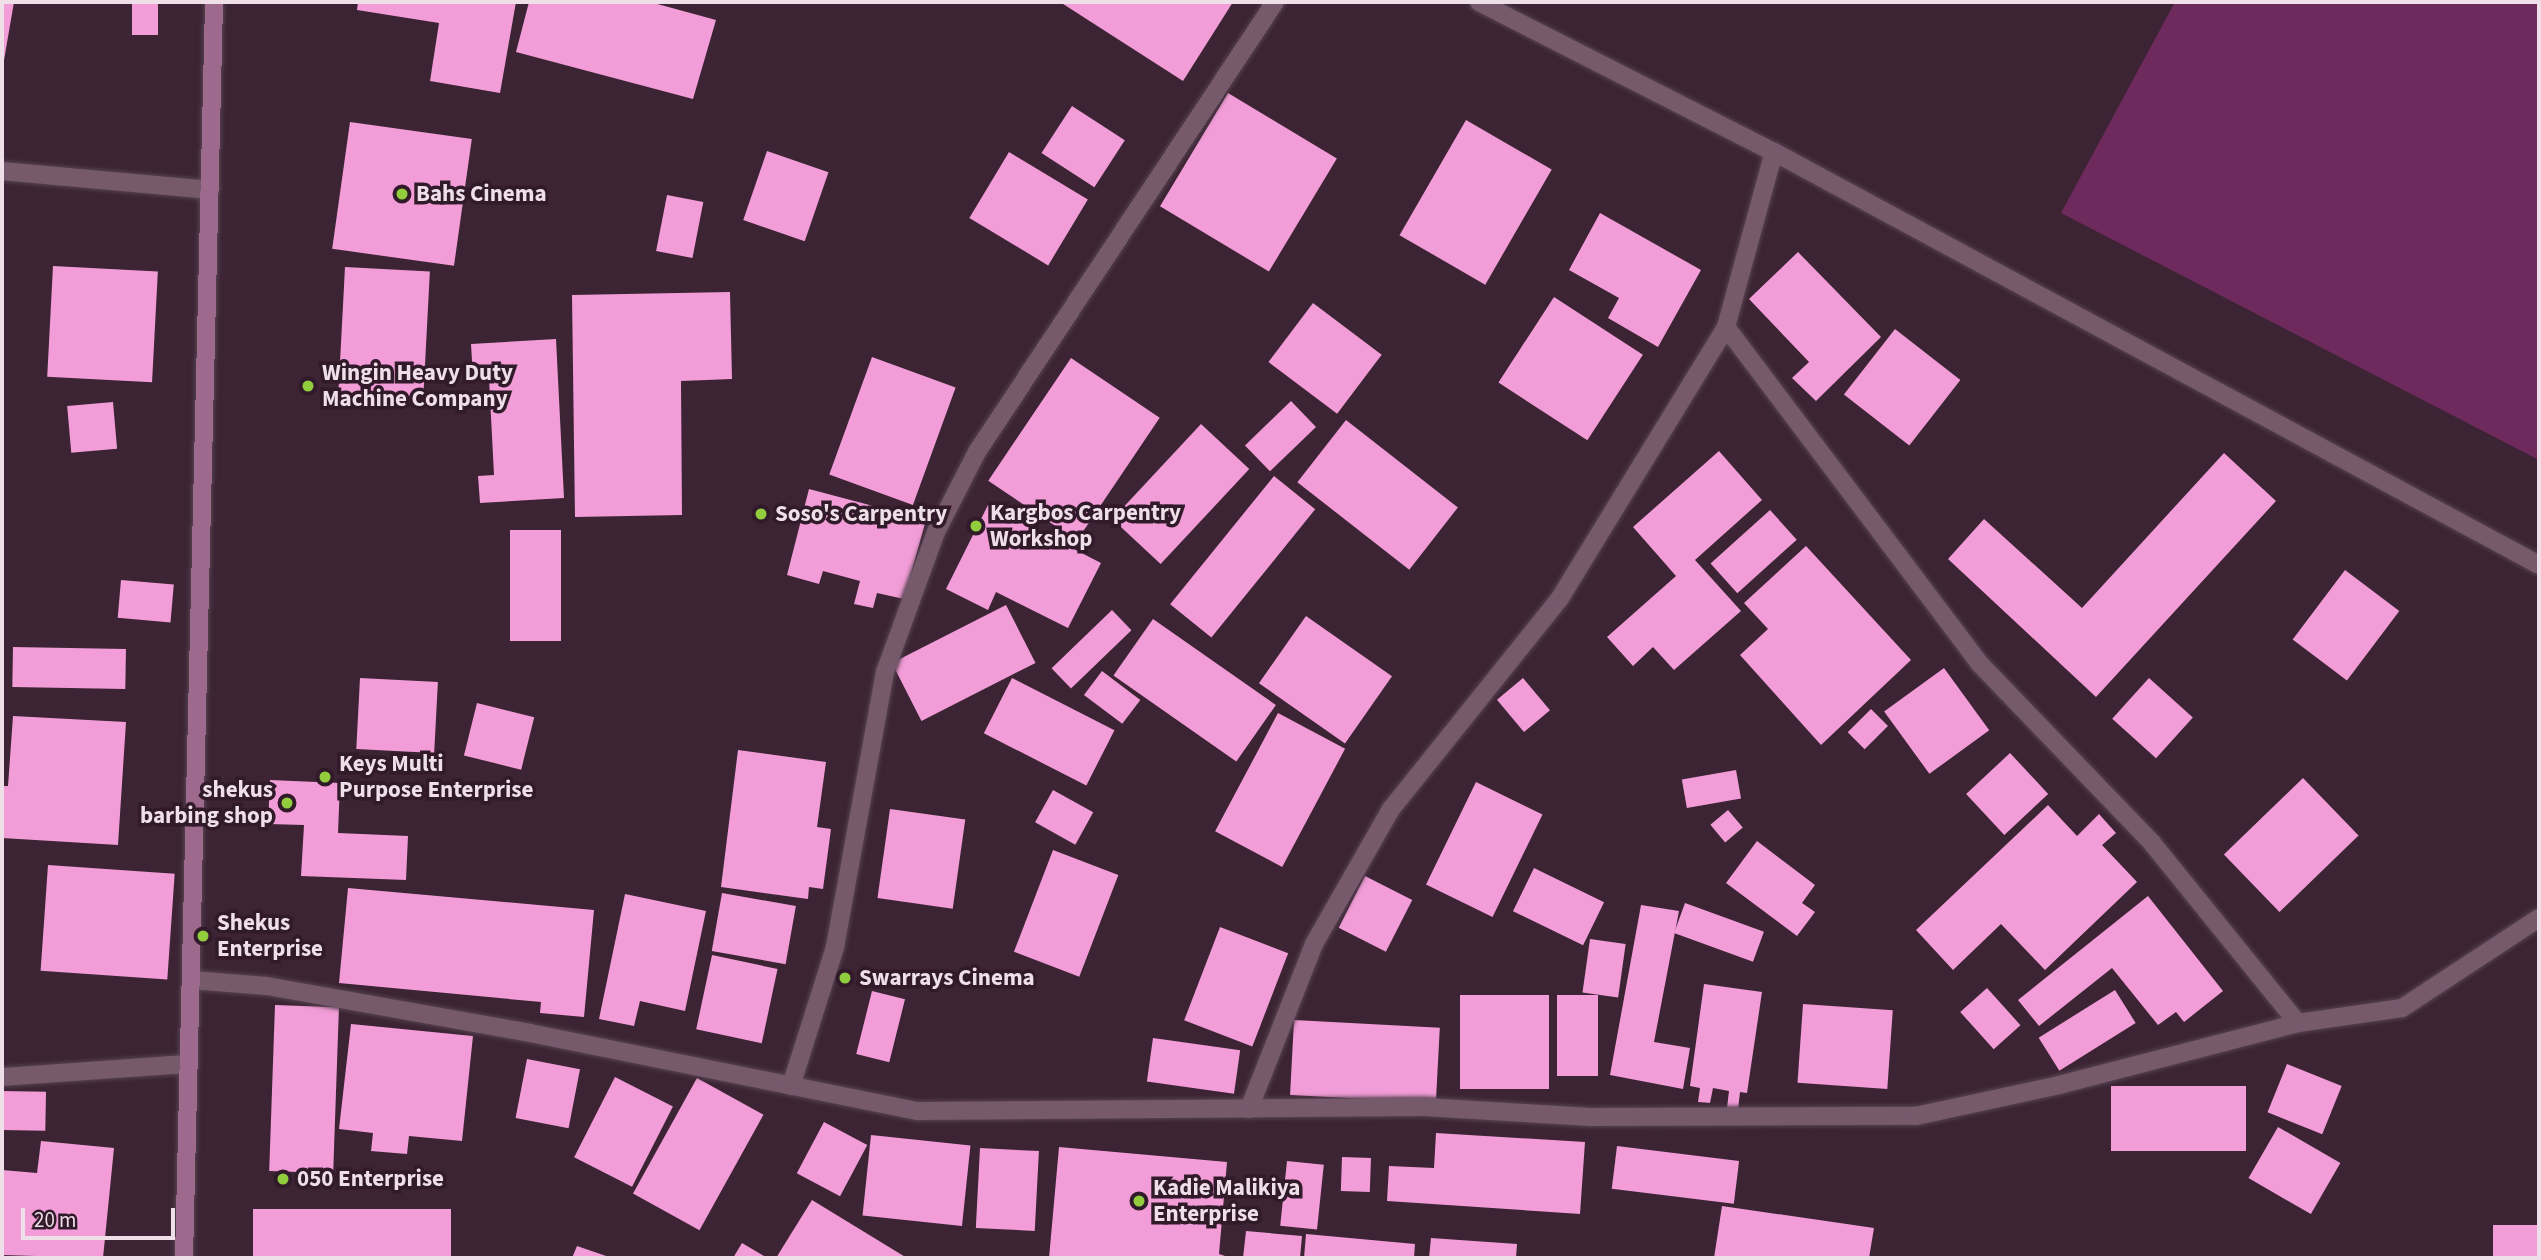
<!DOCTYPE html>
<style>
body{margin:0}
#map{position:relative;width:2541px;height:1260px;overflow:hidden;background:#3c2434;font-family:"Source Sans 3",sans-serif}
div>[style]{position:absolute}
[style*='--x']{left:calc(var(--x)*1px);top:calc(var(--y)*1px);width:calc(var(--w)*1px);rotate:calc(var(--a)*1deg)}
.green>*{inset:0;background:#6f2a5d}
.building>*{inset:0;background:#f29dd7;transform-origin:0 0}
.roads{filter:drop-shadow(0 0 2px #574351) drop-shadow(0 0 2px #574351)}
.street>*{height:18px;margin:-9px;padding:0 9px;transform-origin:9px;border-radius:9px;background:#765a6c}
.secondary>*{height:18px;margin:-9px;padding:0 9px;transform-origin:9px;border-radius:9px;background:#9d698d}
.dots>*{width:19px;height:19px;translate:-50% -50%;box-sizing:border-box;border:4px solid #311a2a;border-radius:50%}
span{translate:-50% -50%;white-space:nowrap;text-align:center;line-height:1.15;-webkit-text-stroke:7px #311a2a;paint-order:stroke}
.poi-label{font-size:23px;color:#efdfe9;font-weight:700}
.left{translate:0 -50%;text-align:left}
.right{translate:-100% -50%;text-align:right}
.frame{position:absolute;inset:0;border:4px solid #efdfe9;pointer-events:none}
.scale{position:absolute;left:21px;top:1208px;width:154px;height:32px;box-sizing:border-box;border:4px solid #efdfe9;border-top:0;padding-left:9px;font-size:21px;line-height:24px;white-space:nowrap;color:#efdfe9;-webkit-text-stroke:5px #311a2a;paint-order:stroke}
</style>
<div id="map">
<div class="green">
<i style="clip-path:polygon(2175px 2px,2539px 2px,2539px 460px,2061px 213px)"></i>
</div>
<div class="building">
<i style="clip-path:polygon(2px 2px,14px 2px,3px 66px,2px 66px)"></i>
<i style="left:132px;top:2px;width:26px;height:33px"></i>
<i style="clip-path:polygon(358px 2px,516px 2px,500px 93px,430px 81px,439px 23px,357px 10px)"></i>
<i style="clip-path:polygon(529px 2px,650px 2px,716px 20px,693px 99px,516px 52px)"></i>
<i style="clip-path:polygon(1060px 2px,1233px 2px,1183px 81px)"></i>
<i style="left:1228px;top:93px;width:127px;height:132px;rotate:31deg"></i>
<i style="left:1072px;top:106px;width:63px;height:56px;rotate:33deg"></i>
<i style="left:1466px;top:120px;width:99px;height:133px;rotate:30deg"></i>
<i style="left:350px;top:122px;width:123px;height:128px;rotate:8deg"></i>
<i style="left:767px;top:151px;width:65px;height:73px;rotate:19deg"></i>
<i style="left:1009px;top:152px;width:92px;height:77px;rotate:31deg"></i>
<i style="left:667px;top:195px;width:37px;height:57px;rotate:11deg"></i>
<i style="clip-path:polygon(1600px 213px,1701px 270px,1658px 347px,1608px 318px,1619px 298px,1569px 270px)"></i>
<i style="clip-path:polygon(1798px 252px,1881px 337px,1816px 401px,1792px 378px,1809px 362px,1749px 299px)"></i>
<i style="left:53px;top:266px;width:105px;height:111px;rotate:3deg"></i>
<i style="left:345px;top:267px;width:85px;height:126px;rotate:3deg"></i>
<i style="clip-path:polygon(730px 292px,732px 379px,681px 381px,682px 515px,575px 517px,572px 295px)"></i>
<i style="left:1554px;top:297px;width:106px;height:102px;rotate:33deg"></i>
<i style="left:1313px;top:303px;width:86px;height:74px;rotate:37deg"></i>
<i style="left:1895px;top:329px;width:83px;height:83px;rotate:38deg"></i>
<i style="clip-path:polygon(556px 339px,564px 498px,480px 503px,478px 476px,494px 475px,489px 378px,473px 378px,471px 344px)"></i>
<i style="left:872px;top:357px;width:89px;height:125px;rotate:20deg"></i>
<i style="left:1071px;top:358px;width:107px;height:148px;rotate:34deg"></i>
<i style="left:1291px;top:401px;width:36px;height:64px;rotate:46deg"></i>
<i style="left:113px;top:402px;width:47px;height:46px;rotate:85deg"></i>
<i style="left:1346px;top:420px;width:142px;height:79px;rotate:38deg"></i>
<i style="left:1201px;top:424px;width:66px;height:130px;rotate:43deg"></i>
<i style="clip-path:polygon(1719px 451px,1762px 500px,1695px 560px,1741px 611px,1674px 670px,1653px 647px,1633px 666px,1607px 637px,1676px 576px,1633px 527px)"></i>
<i style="clip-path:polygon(2224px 453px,2276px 501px,2096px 697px,1948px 559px,1984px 519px,2082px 608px)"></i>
<i style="left:1274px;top:476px;width:53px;height:165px;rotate:39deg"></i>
<i style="clip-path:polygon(809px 489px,926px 520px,904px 599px,877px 593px,873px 608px,854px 604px,860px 581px,823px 571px,819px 584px,787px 575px)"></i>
<i style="clip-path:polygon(988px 505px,1101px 563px,1068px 628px,996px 592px,988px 610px,946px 589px)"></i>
<i style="left:1770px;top:510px;width:40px;height:80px;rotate:48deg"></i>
<i style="left:510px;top:530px;width:51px;height:111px"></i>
<i style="clip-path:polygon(1806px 546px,1911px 660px,1821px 745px,1740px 655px,1768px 629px,1744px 603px)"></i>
<i style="left:2345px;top:570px;width:68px;height:87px;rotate:37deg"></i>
<i style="left:121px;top:580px;width:53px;height:38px;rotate:5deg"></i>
<i style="left:1006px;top:605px;width:65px;height:128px;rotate:63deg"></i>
<i style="left:1112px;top:610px;width:28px;height:84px;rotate:46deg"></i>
<i style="left:1306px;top:616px;width:105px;height:82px;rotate:35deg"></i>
<i style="left:1153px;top:619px;width:150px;height:69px;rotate:35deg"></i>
<i style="left:13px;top:647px;width:113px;height:40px;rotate:1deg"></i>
<i style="left:1944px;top:668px;width:77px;height:74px;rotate:54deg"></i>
<i style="left:1102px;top:671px;width:48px;height:30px;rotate:37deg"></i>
<i style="left:360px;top:678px;width:78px;height:71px;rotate:3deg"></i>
<i style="left:1012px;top:678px;width:115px;height:62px;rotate:27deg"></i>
<i style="left:1523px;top:678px;width:42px;height:34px;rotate:50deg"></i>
<i style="left:2149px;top:678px;width:59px;height:55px;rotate:42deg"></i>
<i style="left:477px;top:703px;width:59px;height:54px;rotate:14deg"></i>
<i style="left:1871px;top:709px;width:24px;height:33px;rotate:45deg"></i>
<i style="left:1278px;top:713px;width:76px;height:134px;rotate:28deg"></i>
<i style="clip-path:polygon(13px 716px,126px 722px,118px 845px,2px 838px,2px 786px,8px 786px)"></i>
<i style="clip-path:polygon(738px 750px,826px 762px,817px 827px,831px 829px,823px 889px,809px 887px,808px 899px,721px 887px)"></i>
<i style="left:2010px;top:753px;width:56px;height:60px;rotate:47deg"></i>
<i style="left:1736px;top:770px;width:29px;height:55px;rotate:80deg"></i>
<i style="left:2303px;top:778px;width:80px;height:110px;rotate:46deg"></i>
<i style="clip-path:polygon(270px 780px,340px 783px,338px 833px,408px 836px,406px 880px,301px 876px,304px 825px,268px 824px)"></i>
<i style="left:1476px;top:782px;width:74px;height:114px;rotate:26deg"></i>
<i style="left:1053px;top:790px;width:46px;height:37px;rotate:29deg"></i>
<i style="clip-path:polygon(2048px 805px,2077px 836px,2099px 814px,2116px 833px,2102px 845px,2137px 882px,2045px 970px,2001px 924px,1953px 970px,1916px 930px)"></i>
<i style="left:890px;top:809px;width:76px;height:90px;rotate:8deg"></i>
<i style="left:1728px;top:810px;width:23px;height:23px;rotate:50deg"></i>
<i style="clip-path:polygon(1757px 841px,1815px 885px,1802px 903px,1815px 912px,1797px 936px,1726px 883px)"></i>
<i style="left:1053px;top:850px;width:70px;height:109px;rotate:21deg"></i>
<i style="left:48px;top:865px;width:127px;height:106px;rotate:4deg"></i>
<i style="left:1534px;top:868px;width:78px;height:48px;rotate:26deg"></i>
<i style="left:1365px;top:876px;width:53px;height:58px;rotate:27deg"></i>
<i style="clip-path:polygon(348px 888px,594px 910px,584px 1017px,540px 1013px,541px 1002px,339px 983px)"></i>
<i style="left:722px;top:893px;width:75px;height:59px;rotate:10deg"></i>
<i style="clip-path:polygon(625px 894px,706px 911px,685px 1011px,640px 1001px,634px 1026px,599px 1019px)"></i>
<i style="clip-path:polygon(2148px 896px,2223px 991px,2184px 1022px,2176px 1012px,2158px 1025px,2112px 968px,2039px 1026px,2018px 1000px)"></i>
<i style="left:1685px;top:903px;width:84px;height:32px;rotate:20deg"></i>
<i style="clip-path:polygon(1641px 905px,1679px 911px,1654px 1042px,1690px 1048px,1683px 1089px,1610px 1075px)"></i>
<i style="left:1220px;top:927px;width:73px;height:100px;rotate:21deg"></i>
<i style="left:1590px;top:939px;width:36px;height:54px;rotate:8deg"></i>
<i style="left:712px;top:955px;width:67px;height:76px;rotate:12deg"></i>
<i style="clip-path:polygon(1704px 984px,1762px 992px,1747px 1093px,1740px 1092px,1738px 1110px,1727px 1108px,1729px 1091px,1713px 1088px,1710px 1103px,1698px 1102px,1700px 1088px,1690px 1086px)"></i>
<i style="left:1987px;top:988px;width:50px;height:36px;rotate:48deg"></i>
<i style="left:2115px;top:990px;width:39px;height:90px;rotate:58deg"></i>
<i style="left:872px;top:991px;width:34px;height:65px;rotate:14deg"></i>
<i style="left:1549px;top:995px;width:94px;height:89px;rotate:90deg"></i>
<i style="left:1598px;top:995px;width:81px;height:41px;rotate:90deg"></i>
<i style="left:1803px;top:1004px;width:90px;height:79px;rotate:4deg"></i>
<i style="left:275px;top:1005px;width:64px;height:166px;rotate:2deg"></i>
<i style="left:1294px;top:1020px;width:146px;height:75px;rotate:3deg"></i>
<i style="clip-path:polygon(351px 1024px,473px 1036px,462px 1141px,409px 1136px,407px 1154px,371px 1151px,373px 1133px,339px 1129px)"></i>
<i style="left:1153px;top:1038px;width:88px;height:44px;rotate:8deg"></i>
<i style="left:527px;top:1059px;width:54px;height:60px;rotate:11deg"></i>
<i style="left:2287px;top:1064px;width:59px;height:52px;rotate:22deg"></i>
<i style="left:615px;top:1077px;width:65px;height:90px;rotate:27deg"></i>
<i style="left:697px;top:1078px;width:76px;height:132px;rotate:29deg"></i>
<i style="left:2246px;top:1086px;width:65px;height:135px;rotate:90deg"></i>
<i style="left:2px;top:1091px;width:44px;height:39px;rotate:1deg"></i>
<i style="left:824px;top:1122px;width:49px;height:58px;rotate:28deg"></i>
<i style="left:2278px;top:1127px;width:72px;height:59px;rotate:30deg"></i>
<i style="clip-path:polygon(1436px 1133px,1585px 1142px,1580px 1214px,1387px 1201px,1389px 1166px,1434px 1168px)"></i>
<i style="left:871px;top:1135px;width:100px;height:81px;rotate:6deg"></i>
<i style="clip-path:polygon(41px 1141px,114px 1148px,103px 1258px,2px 1255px,2px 1170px,37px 1173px)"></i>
<i style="left:1617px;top:1146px;width:123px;height:43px;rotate:7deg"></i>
<i style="clip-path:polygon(1059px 1147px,1227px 1162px,1219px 1254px,1231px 1258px,1049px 1258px)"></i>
<i style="left:980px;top:1148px;width:59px;height:80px;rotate:3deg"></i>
<i style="left:1342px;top:1157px;width:29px;height:34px;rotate:2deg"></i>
<i style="left:1287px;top:1161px;width:37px;height:65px;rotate:6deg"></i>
<i style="clip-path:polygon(812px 1200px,907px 1258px,776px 1258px)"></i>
<i style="clip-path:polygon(1722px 1206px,1874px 1228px,1869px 1258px,1714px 1258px)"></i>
<i style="left:253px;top:1209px;width:198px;height:49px"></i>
<i style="left:2539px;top:1225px;width:33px;height:46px;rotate:90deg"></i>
<i style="clip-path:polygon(1246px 1231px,1302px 1236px,1300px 1258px,1243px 1258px)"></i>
<i style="clip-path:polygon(1306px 1234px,1415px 1244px,1414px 1258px,1304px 1258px)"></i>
<i style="clip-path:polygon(1431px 1238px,1517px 1244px,1516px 1258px,1429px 1258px)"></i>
<i style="clip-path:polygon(742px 1243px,764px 1256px,763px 1258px,733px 1258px)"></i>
<i style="clip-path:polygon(577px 1246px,612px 1258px,572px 1258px)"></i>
</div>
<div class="roads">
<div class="street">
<i style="--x:1479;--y:2;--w:331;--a:27"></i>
<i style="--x:1774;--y:152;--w:869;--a:28.36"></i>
<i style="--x:2;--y:171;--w:209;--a:5.2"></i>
<i style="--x:1726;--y:327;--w:422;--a:53"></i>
<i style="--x:1980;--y:664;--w:248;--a:46.1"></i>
<i style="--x:2152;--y:843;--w:232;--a:51"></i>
<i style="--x:191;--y:980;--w:76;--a:4.5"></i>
<i style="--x:267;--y:986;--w:267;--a:10.1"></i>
<i style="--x:530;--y:1033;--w:396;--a:11.4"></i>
<i style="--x:918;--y:1111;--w:506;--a:-0.45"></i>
<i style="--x:1424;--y:1107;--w:167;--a:3.4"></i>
<i style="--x:1591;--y:1117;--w:325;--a:-0.2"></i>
<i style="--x:1916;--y:1116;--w:146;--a:-12.2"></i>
<i style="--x:2059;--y:1085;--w:247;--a:-14.5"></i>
<i style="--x:2298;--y:1023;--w:105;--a:-8.2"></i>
<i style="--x:2402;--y:1008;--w:164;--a:-33.3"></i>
<i style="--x:2;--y:1077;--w:187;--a:-4"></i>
<i style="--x:791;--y:1086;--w:146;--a:-72.4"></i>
<i style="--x:835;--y:947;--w:280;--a:-79.7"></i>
<i style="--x:885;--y:672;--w:149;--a:-70"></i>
<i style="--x:936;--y:532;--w:90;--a:-62.9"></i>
<i style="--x:977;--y:452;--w:540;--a:-56.49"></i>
<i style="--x:1249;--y:1109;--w:177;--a:-68.5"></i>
<i style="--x:1314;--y:944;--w:155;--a:-60.3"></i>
<i style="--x:1391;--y:809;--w:270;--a:-51.3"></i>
<i style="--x:1560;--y:598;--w:318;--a:-58.5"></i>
<i style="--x:1726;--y:327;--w:181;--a:-74.7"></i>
</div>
<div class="secondary">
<i style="--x:184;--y:1258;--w:1256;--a:-88.63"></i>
</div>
</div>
<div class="dots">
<i style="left:402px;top:194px;background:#92cd3e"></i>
<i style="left:308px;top:386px;background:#92cd3e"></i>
<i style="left:761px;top:514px;background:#92cd3e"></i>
<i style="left:976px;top:526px;background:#92cd3e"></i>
<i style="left:325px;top:777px;background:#92cd3e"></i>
<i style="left:287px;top:803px;background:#92cd3e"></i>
<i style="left:203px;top:936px;background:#92cd3e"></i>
<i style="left:845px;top:978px;background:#92cd3e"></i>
<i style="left:283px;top:1179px;background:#92cd3e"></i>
<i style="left:1139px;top:1201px;background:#92cd3e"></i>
</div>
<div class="poi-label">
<span class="left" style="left:416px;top:194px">Bahs Cinema</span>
<span class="left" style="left:322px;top:386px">Wingin Heavy Duty<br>Machine Company</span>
<span class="left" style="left:990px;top:526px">Kargbos Carpentry<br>Workshop</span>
<span class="left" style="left:775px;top:514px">Soso's Carpentry</span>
<span class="left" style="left:339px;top:777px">Keys Multi<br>Purpose Enterprise</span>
<span class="right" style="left:273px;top:803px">shekus<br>barbing shop</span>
<span class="left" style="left:217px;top:936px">Shekus<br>Enterprise</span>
<span class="left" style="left:859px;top:978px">Swarrays Cinema</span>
<span class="left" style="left:297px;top:1179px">050 Enterprise</span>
<span class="left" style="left:1153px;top:1201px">Kadie Malikiya<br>Enterprise</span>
</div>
<div class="frame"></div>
<div class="scale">20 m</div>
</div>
